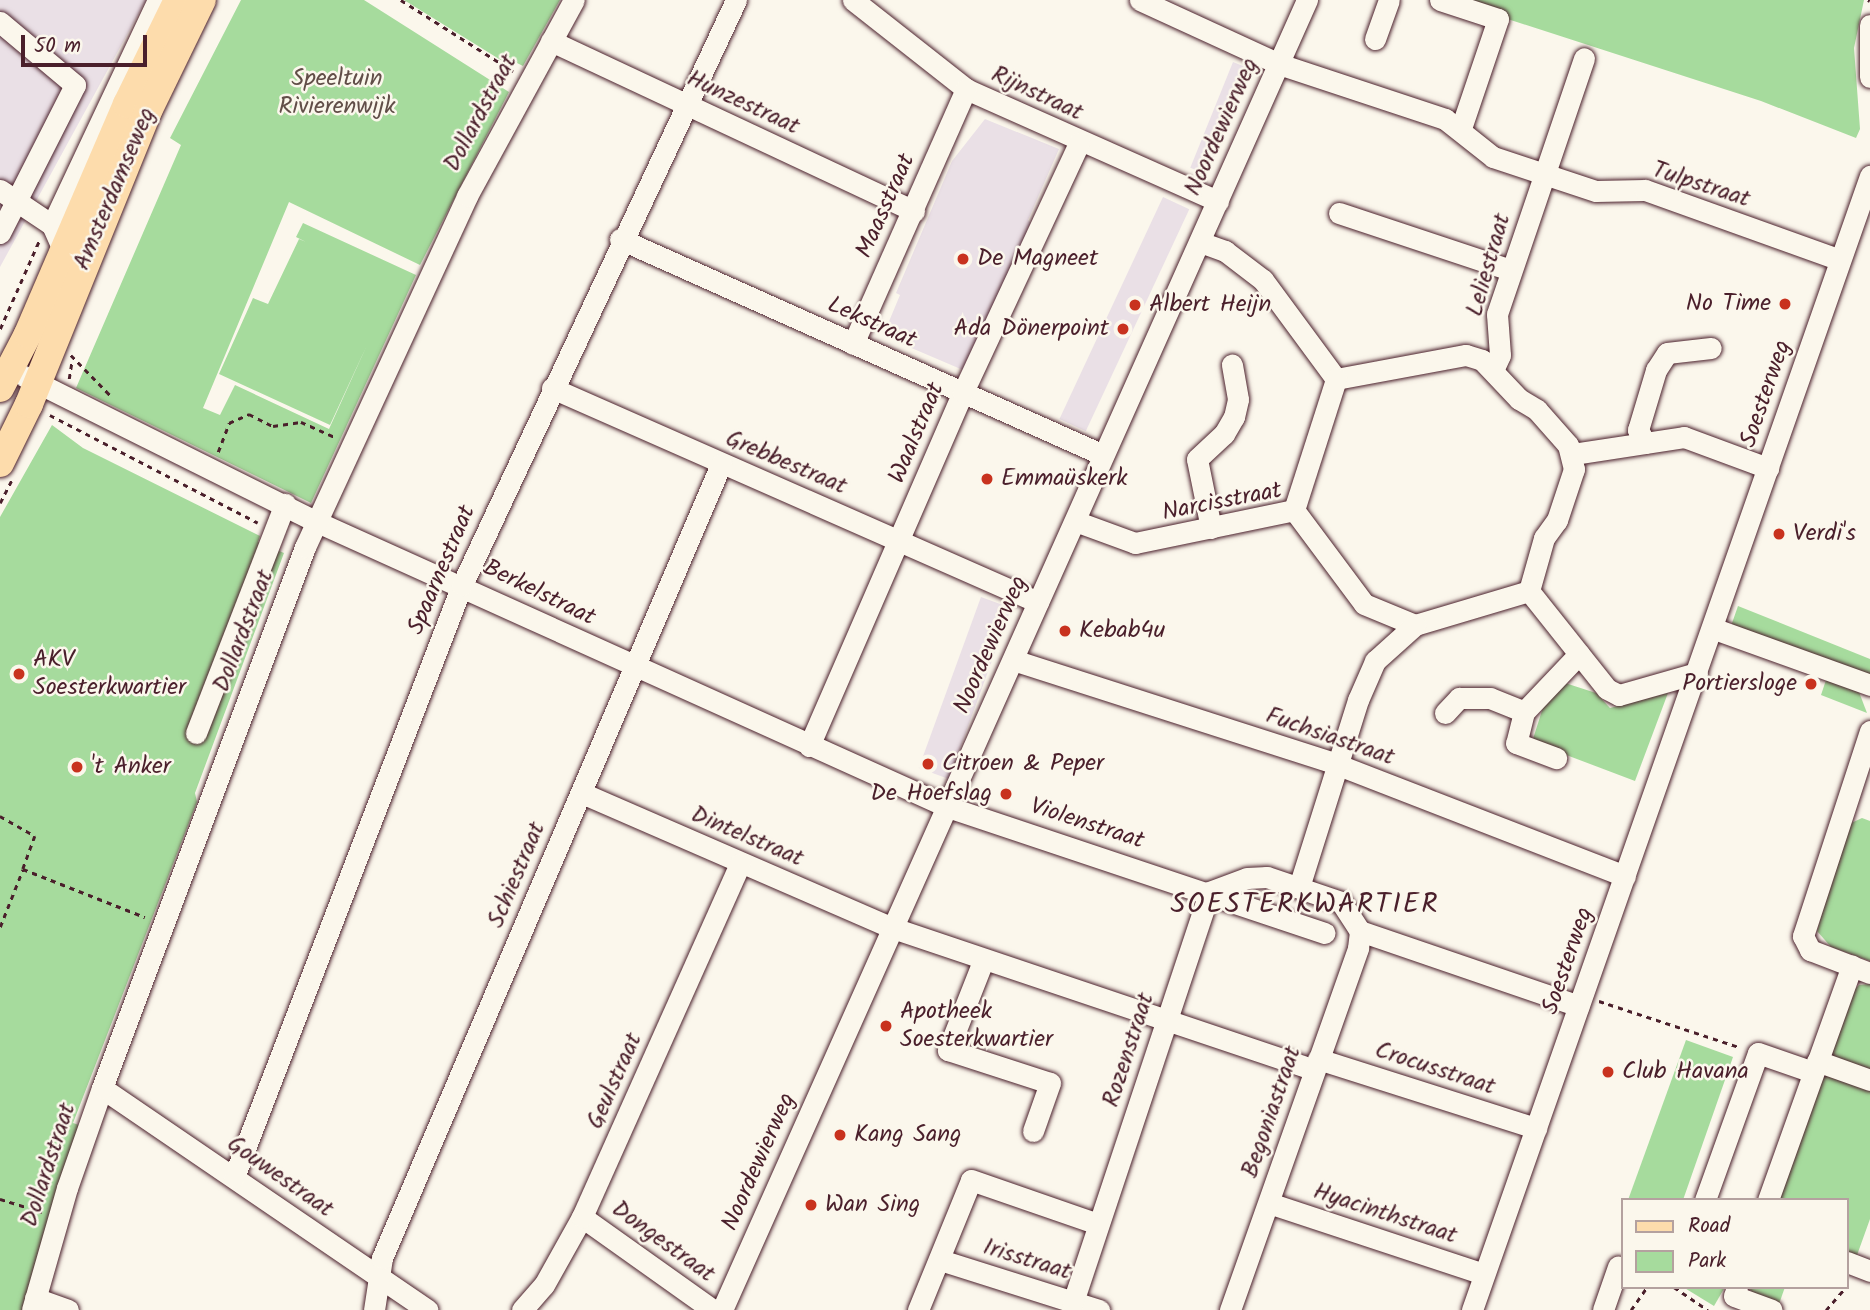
<!DOCTYPE html>
<meta charset="utf-8">
<style>
body{margin:0}
#map{position:relative;width:1870px;height:1310px;overflow:hidden;background:#fbf7ec;font-family:Kalam,sans-serif}
div>[style]{position:absolute}
[style*='--x']{left:calc(var(--x)*1px);top:calc(var(--y)*1px);width:calc(var(--w)*1px);rotate:calc(var(--a)*1deg)}
.built>*{inset:0;background:#eae0e6;transform-origin:0 0}
.green>*{inset:0;background:#a6db9d}
.path>*{height:2.5px;margin-top:-1.25px;transform-origin:0;background:repeating-linear-gradient(90deg,#4a1f2b 0 5px,transparent 0 10px)}
.roads{filter:drop-shadow(0 0 2px #4a1f2b) drop-shadow(0 0 2px #4a1f2b)}
.minor>*{height:21px;margin:-10.5px;padding:0 10.5px;transform-origin:10.5px;border-radius:10.5px;background:#fbf7ec}
.major>*{height:28px;margin:-14px;padding:0 14px;transform-origin:14px;border-radius:14px;background:#fddcac}
.dots>*{width:19px;height:19px;translate:-50% -50%;box-sizing:border-box;border:4px solid #fbf7ec;border-radius:50%}
span{translate:-50% -50%;white-space:nowrap;text-align:center;line-height:1.15;-webkit-text-stroke:5px #fbf7ec;paint-order:stroke}
.park-label{font-size:24px;color:#614e48}
.street-label{font-size:24px;color:#4a1f2b}
.poi-label{font-size:24px;color:#4a1f2b}
.left{translate:0 -50%;text-align:left}
.right{translate:-100% -50%;text-align:right}
.quarter-label{font-size:28px;color:#4a1f2b;letter-spacing:2px}
.legend{position:absolute;left:1621px;top:1198px;width:228px;height:91px;box-sizing:border-box;background:#fbf7ec;border:2px solid #b4a19f;margin:0;padding:9px 12px;list-style:none;font-size:21px;color:#4a1f2b}
.legend li{display:flex;align-items:center;gap:14px;height:35px}
.legend b{width:35px;border:2px solid #b4a19f}
.scale{position:absolute;left:21px;top:35px;width:126px;height:32px;box-sizing:border-box;border:4px solid #4a1f2b;border-top:0;padding-left:9px;font-size:21px;line-height:24px;white-space:nowrap;color:#4a1f2b;-webkit-text-stroke:5px #fbf7ec;paint-order:stroke}
</style>
<div id="map">
<div class="built">
<i style="clip-path:polygon(0 0,146px 0,0 267px)"></i>
<i style="left:1233px;top:62px;width:18px;height:114px;rotate:22deg"></i>
<i style="clip-path:polygon(985px 119px,1059px 149px,1028px 220px,1032px 224px,963px 370px,895px 341px,896px 335px,885px 331px,900px 295px,896px 293px,952px 161px)"></i>
<i style="left:1163px;top:197px;width:29px;height:245px;rotate:25deg"></i>
<i style="left:981px;top:597px;width:32px;height:182px;rotate:20deg"></i>
</div>
<div class="green">
<i style="clip-path:polygon(241px 0,364px 0,509px 92px,420px 265px,289px 202px,203px 408px,220px 415px,235px 385px,329px 429px,367px 345px,330px 425px,219px 374px,253px 298px,268px 304px,299px 239px,306px 242px,296px 237px,303px 223px,416px 275px,311px 503px,76px 388px,181px 145px,170px 138px)"></i>
<i style="clip-path:polygon(404px 0,560px 0,523px 66px,515px 62px,512px 67px)"></i>
<i style="clip-path:polygon(1449px 0,1864px 0,1854px 48px,1860px 129px,1856px 138px,1761px 101px)"></i>
<i style="clip-path:polygon(52px 425px,83px 448px,260px 536px,258px 542px,284px 553px,195px 793px,197px 802px,73px 1123px,79px 1125px,24px 1310px,0 1310px,0 517px)"></i>
<i style="clip-path:polygon(1738px 606px,1870px 659px,1870px 676px,1731px 626px)"></i>
<i style="clip-path:polygon(1826px 680px,1859px 692px,1867px 713px,1821px 695px)"></i>
<i style="clip-path:polygon(1562px 682px,1596px 693px,1610px 708px,1668px 693px,1635px 781px,1532px 742px,1547px 695px)"></i>
<i style="clip-path:polygon(1862px 818px,1870px 821px,1870px 961px,1831px 947px,1817px 931px,1847px 825px)"></i>
<i style="clip-path:polygon(1870px 984px,1870px 1075px,1826px 1059px,1848px 996px,1859px 985px)"></i>
<i style="clip-path:polygon(1686px 1040px,1733px 1057px,1683px 1200px,1628px 1200px)"></i>
<i style="clip-path:polygon(1821px 1071px,1870px 1089px,1870px 1219px,1856px 1258px,1847px 1255px,1847px 1200px,1776px 1200px)"></i>
<i style="clip-path:polygon(1683px 1287px,1725px 1287px,1714px 1306px)"></i>
<i style="clip-path:polygon(1749px 1287px,1785px 1287px,1779px 1304px,1754px 1296px)"></i>
</div>
<div class="path">
<i style="--x:401;--y:0;--w:133;--a:32.4"></i>
<i style="--x:1868;--y:0;--w:2;--a:27"></i>
<i style="--x:0;--y:329;--w:96;--a:-66.1"></i>
<i style="--x:71;--y:355;--w:60;--a:45.7"></i>
<i style="--x:69;--y:379;--w:18;--a:-81"></i>
<i style="--x:50;--y:415;--w:234;--a:27.4"></i>
<i style="--x:218;--y:452;--w:31;--a:-69"></i>
<i style="--x:229;--y:423;--w:22;--a:-24"></i>
<i style="--x:249;--y:414;--w:27;--a:27"></i>
<i style="--x:273;--y:426;--w:28;--a:-8"></i>
<i style="--x:301;--y:422;--w:36;--a:24"></i>
<i style="--x:0;--y:503;--w:25;--a:-63"></i>
<i style="--x:0;--y:816;--w:40;--a:29.7"></i>
<i style="--x:35;--y:836;--w:35;--a:110"></i>
<i style="--x:0;--y:927;--w:62;--a:-68.4"></i>
<i style="--x:23;--y:869;--w:131;--a:21.5"></i>
<i style="--x:1599;--y:1001;--w:147;--a:18.2"></i>
<i style="--x:0;--y:1199;--w:44;--a:17.2"></i>
<i style="--x:1674;--y:1287;--w:41;--a:34.1"></i>
<i style="--x:1631;--y:1310;--w:28;--a:-55"></i>
<i style="--x:1826;--y:1310;--w:30;--a:-49"></i>
</div>
<div class="roads">
<div class="minor">
<i style="--x:853;--y:0;--w:144;--a:38.2"></i>
<i style="--x:966;--y:89;--w:276;--a:24"></i>
<i style="--x:1140;--y:0;--w:153;--a:24.7"></i>
<i style="--x:1279;--y:64;--w:175;--a:18.3"></i>
<i style="--x:1445;--y:119;--w:61;--a:38.4"></i>
<i style="--x:1493;--y:157;--w:108;--a:18.3"></i>
<i style="--x:1596;--y:191;--w:49;--a:-1.2"></i>
<i style="--x:1645;--y:190;--w:207;--a:19.7"></i>
<i style="--x:1440;--y:0;--w:61;--a:18.1"></i>
<i style="--x:1498;--y:19;--w:115;--a:108.7"></i>
<i style="--x:0;--y:22;--w:98;--a:40"></i>
<i style="--x:75;--y:85;--w:166;--a:116.9"></i>
<i style="--x:1870;--y:25;--w:52;--a:90"></i>
<i style="--x:1375;--y:39;--w:41;--a:-70.3"></i>
<i style="--x:551;--y:41;--w:401;--a:25.1"></i>
<i style="--x:0;--y:190;--w:63;--a:33.9"></i>
<i style="--x:1339;--y:213;--w:180;--a:18.4"></i>
<i style="--x:620;--y:239;--w:529;--a:24.09"></i>
<i style="--x:1200;--y:242;--w:27;--a:20"></i>
<i style="--x:1225;--y:251;--w:48;--a:37.3"></i>
<i style="--x:1263;--y:280;--w:123;--a:53.6"></i>
<i style="--x:64;--y:252;--w:30;--a:-114"></i>
<i style="--x:52;--y:225;--w:249;--a:-64.8"></i>
<i style="--x:853;--y:344;--w:279;--a:-66.1"></i>
<i style="--x:1494;--y:368;--w:14;--a:-65"></i>
<i style="--x:1500;--y:355;--w:41;--a:-94.2"></i>
<i style="--x:1497;--y:314;--w:270;--a:-71.2"></i>
<i style="--x:24;--y:376;--w:325;--a:26.5"></i>
<i style="--x:315;--y:521;--w:695;--a:24.31"></i>
<i style="--x:948;--y:807;--w:397;--a:18.5"></i>
<i style="--x:1336;--y:379;--w:132;--a:-10.5"></i>
<i style="--x:1466;--y:355;--w:17;--a:17"></i>
<i style="--x:1482;--y:360;--w:54;--a:46.5"></i>
<i style="--x:1519;--y:399;--w:21;--a:31"></i>
<i style="--x:1537;--y:410;--w:47;--a:48.5"></i>
<i style="--x:1568;--y:445;--w:25;--a:76"></i>
<i style="--x:1574;--y:469;--w:54;--a:108.4"></i>
<i style="--x:1557;--y:520;--w:22;--a:126"></i>
<i style="--x:1544;--y:538;--w:55;--a:105.8"></i>
<i style="--x:552;--y:388;--w:531;--a:23.77"></i>
<i style="--x:1645;--y:443;--w:15;--a:-118"></i>
<i style="--x:1638;--y:430;--w:63;--a:-73.3"></i>
<i style="--x:1656;--y:370;--w:20;--a:-57"></i>
<i style="--x:1667;--y:353;--w:44;--a:-6.5"></i>
<i style="--x:1573;--y:454;--w:112;--a:-8.7"></i>
<i style="--x:1684;--y:437;--w:90;--a:20.3"></i>
<i style="--x:1294;--y:510;--w:138;--a:-72.2"></i>
<i style="--x:1075;--y:521;--w:64;--a:20.1"></i>
<i style="--x:1135;--y:543;--w:162;--a:-11.7"></i>
<i style="--x:1294;--y:510;--w:117;--a:53.3"></i>
<i style="--x:1364;--y:604;--w:55;--a:22.4"></i>
<i style="--x:1415;--y:625;--w:119;--a:-16.6"></i>
<i style="--x:1529;--y:591;--w:125;--a:51.5"></i>
<i style="--x:1607;--y:689;--w:13;--a:27"></i>
<i style="--x:1619;--y:695;--w:81;--a:-15.8"></i>
<i style="--x:1211;--y:528;--w:70;--a:-101.5"></i>
<i style="--x:1197;--y:459;--w:37;--a:-43"></i>
<i style="--x:1224;--y:434;--w:20;--a:-60"></i>
<i style="--x:1234;--y:417;--w:18;--a:-77"></i>
<i style="--x:1238;--y:399;--w:35;--a:-100"></i>
<i style="--x:1712;--y:628;--w:168;--a:19.8"></i>
<i style="--x:1013;--y:660;--w:339;--a:17.8"></i>
<i style="--x:1336;--y:764;--w:310;--a:21.2"></i>
<i style="--x:1524;--y:712;--w:32;--a:104"></i>
<i style="--x:1516;--y:743;--w:43;--a:20.6"></i>
<i style="--x:1445;--y:713;--w:21;--a:-47"></i>
<i style="--x:1459;--y:698;--w:31;--a:0"></i>
<i style="--x:1490;--y:698;--w:37;--a:22"></i>
<i style="--x:1524;--y:712;--w:80;--a:-46.5"></i>
<i style="--x:1870;--y:731;--w:216;--a:108.1"></i>
<i style="--x:1803;--y:936;--w:16;--a:63"></i>
<i style="--x:1810;--y:950;--w:64;--a:21"></i>
<i style="--x:196;--y:733;--w:246;--a:-68.8"></i>
<i style="--x:809;--y:746;--w:386;--a:-66.5"></i>
<i style="--x:963;--y:392;--w:275;--a:-65"></i>
<i style="--x:582;--y:793;--w:339;--a:23.5"></i>
<i style="--x:893;--y:928;--w:444;--a:18.6"></i>
<i style="--x:1299;--y:887;--w:196;--a:-72.5"></i>
<i style="--x:1358;--y:700;--w:43;--a:-66.4"></i>
<i style="--x:1375;--y:661;--w:54;--a:-42"></i>
<i style="--x:1209;--y:892;--w:40;--a:-20.2"></i>
<i style="--x:1247;--y:878;--w:20;--a:-3"></i>
<i style="--x:1267;--y:877;--w:78;--a:18.7"></i>
<i style="--x:1341;--y:902;--w:35;--a:57"></i>
<i style="--x:1360;--y:931;--w:231;--a:18.9"></i>
<i style="--x:983;--y:961;--w:96;--a:111.5"></i>
<i style="--x:948;--y:1050;--w:107;--a:17.9"></i>
<i style="--x:1050;--y:1083;--w:51;--a:109.5"></i>
<i style="--x:1318;--y:1059;--w:229;--a:17.6"></i>
<i style="--x:1817;--y:1061;--w:56;--a:19.7"></i>
<i style="--x:102;--y:1088;--w:394;--a:34.3"></i>
<i style="--x:234;--y:1177;--w:634;--a:-68.94"></i>
<i style="--x:462;--y:585;--w:646;--a:-64.9"></i>
<i style="--x:1705;--y:1200;--w:156;--a:-70.2"></i>
<i style="--x:1758;--y:1053;--w:58;--a:19.1"></i>
<i style="--x:1768;--y:1200;--w:249;--a:-70.3"></i>
<i style="--x:1269;--y:1203;--w:226;--a:18.3"></i>
<i style="--x:582;--y:1217;--w:161;--a:35.4"></i>
<i style="--x:940;--y:1260;--w:167;--a:17.5"></i>
<i style="--x:1847;--y:1262;--w:25;--a:21"></i>
<i style="--x:1737;--y:1287;--w:9;--a:108"></i>
<i style="--x:1734;--y:1296;--w:40;--a:20.2"></i>
<i style="--x:35;--y:1298;--w:35;--a:20"></i>
<i style="--x:1073;--y:1302;--w:432;--a:-71.6"></i>
<i style="--x:32;--y:1310;--w:127;--a:-74"></i>
<i style="--x:67;--y:1188;--w:106;--a:-70.7"></i>
<i style="--x:102;--y:1088;--w:578;--a:-69.43"></i>
<i style="--x:305;--y:547;--w:387;--a:-65.2"></i>
<i style="--x:467;--y:196;--w:223;--a:-61.4"></i>
<i style="--x:374;--y:1310;--w:53;--a:-81.3"></i>
<i style="--x:382;--y:1258;--w:863;--a:-66.88"></i>
<i style="--x:522;--y:1310;--w:33;--a:-49"></i>
<i style="--x:544;--y:1285;--w:78;--a:-60.8"></i>
<i style="--x:582;--y:1217;--w:387;--a:-65.9"></i>
<i style="--x:722;--y:1310;--w:1435;--a:-65.94"></i>
<i style="--x:918;--y:1310;--w:140;--a:-67.8"></i>
<i style="--x:971;--y:1180;--w:134;--a:19.1"></i>
<i style="--x:1230;--y:1310;--w:384;--a:-70.5"></i>
<i style="--x:1358;--y:948;--w:17;--a:-83"></i>
<i style="--x:1472;--y:1310;--w:1202;--a:-70.66"></i>
<i style="--x:1603;--y:1310;--w:46;--a:-70.8"></i>
</div>
<div class="major">
<i style="--x:0;--y:388;--w:61;--a:-62.6"></i>
<i style="--x:28;--y:334;--w:250;--a:-66.7"></i>
<i style="--x:127;--y:104;--w:116;--a:-63.9"></i>
<i style="--x:0;--y:463;--w:66;--a:-63.8"></i>
<i style="--x:29;--y:404;--w:316;--a:-67.9"></i>
<i style="--x:148;--y:111;--w:123;--a:-64.1"></i>
</div>
</div>
<div class="dots">
<i style="left:963px;top:259px;background:#c8321e"></i>
<i style="left:1785px;top:304px;background:#c8321e"></i>
<i style="left:1135px;top:305px;background:#c8321e"></i>
<i style="left:1123px;top:329px;background:#c8321e"></i>
<i style="left:987px;top:479px;background:#c8321e"></i>
<i style="left:1779px;top:534px;background:#c8321e"></i>
<i style="left:1065px;top:631px;background:#c8321e"></i>
<i style="left:19px;top:674px;background:#c8321e"></i>
<i style="left:1811px;top:684px;background:#c8321e"></i>
<i style="left:928px;top:764px;background:#c8321e"></i>
<i style="left:77px;top:767px;background:#c8321e"></i>
<i style="left:1006px;top:794px;background:#c8321e"></i>
<i style="left:886px;top:1026px;background:#c8321e"></i>
<i style="left:1608px;top:1072px;background:#c8321e"></i>
<i style="left:840px;top:1135px;background:#c8321e"></i>
<i style="left:811px;top:1205px;background:#c8321e"></i>
</div>
<div class="park-label">
<span style="left:337px;top:93px">Speeltuin<br>Rivierenwijk</span>
</div>
<div class="street-label">
<span style="left:1037px;top:94px;rotate:25deg">Rijnstraat</span>
<span style="left:743px;top:103px;rotate:25deg">Hunzestraat</span>
<span style="left:481px;top:113px;rotate:-62deg">Dollardstraat</span>
<span style="left:1222px;top:127px;rotate:-66deg">Noordewierweg</span>
<span style="left:1701px;top:185px;rotate:18deg">Tulpstraat</span>
<span style="left:115px;top:189px;rotate:-67deg">Amsterdamseweg</span>
<span style="left:886px;top:206px;rotate:-66deg">Maasstraat</span>
<span style="left:1489px;top:265px;rotate:-74deg">Leliestraat</span>
<span style="left:872px;top:323px;rotate:24deg">Lekstraat</span>
<span style="left:1766px;top:394px;rotate:-71deg">Soesterweg</span>
<span style="left:917px;top:433px;rotate:-67deg">Waalstraat</span>
<span style="left:786px;top:463px;rotate:23deg">Grebbestraat</span>
<span style="left:1222px;top:502px;rotate:-11deg">Narcisstraat</span>
<span style="left:442px;top:570px;rotate:-67deg">Spaarnestraat</span>
<span style="left:539px;top:593px;rotate:26deg">Berkelstraat</span>
<span style="left:244px;top:631px;rotate:-69deg">Dollardstraat</span>
<span style="left:991px;top:645px;rotate:-66deg">Noordewierweg</span>
<span style="left:1330px;top:737px;rotate:19deg">Fuchsiastraat</span>
<span style="left:1087px;top:824px;rotate:18deg">Violenstraat</span>
<span style="left:747px;top:837px;rotate:23deg">Dintelstraat</span>
<span style="left:517px;top:875px;rotate:-67deg">Schiestraat</span>
<span style="left:1568px;top:961px;rotate:-71deg">Soesterweg</span>
<span style="left:1129px;top:1050px;rotate:-72deg">Rozenstraat</span>
<span style="left:1435px;top:1069px;rotate:18deg">Crocusstraat</span>
<span style="left:615px;top:1081px;rotate:-66deg">Geulstraat</span>
<span style="left:1272px;top:1112px;rotate:-71deg">Begoniastraat</span>
<span style="left:759px;top:1162px;rotate:-66deg">Noordewierweg</span>
<span style="left:49px;top:1165px;rotate:-72deg">Dollardstraat</span>
<span style="left:280px;top:1177px;rotate:35deg">Gouwestraat</span>
<span style="left:1385px;top:1214px;rotate:18deg">Hyacinthstraat</span>
<span style="left:663px;top:1242px;rotate:36deg">Dongestraat</span>
<span style="left:1027px;top:1260px;rotate:17deg">Irisstraat</span>
</div>
<div class="poi-label">
<span class="left" style="left:977px;top:259px">De Magneet</span>
<span class="right" style="left:1771px;top:304px">No Time</span>
<span class="left" style="left:1149px;top:305px">Albert Heijn</span>
<span class="right" style="left:1109px;top:329px">Ada Dönerpoint</span>
<span class="left" style="left:1001px;top:479px">Emmaüskerk</span>
<span class="left" style="left:1793px;top:534px">Verdi's</span>
<span class="left" style="left:1079px;top:631px">Kebab4u</span>
<span class="left" style="left:33px;top:674px">AKV<br>Soesterkwartier</span>
<span class="right" style="left:1797px;top:684px">Portiersloge</span>
<span class="left" style="left:942px;top:764px">Citroen &amp; Peper</span>
<span class="left" style="left:91px;top:767px">'t Anker</span>
<span class="right" style="left:992px;top:794px">De Hoefslag</span>
<span class="left" style="left:900px;top:1026px">Apotheek<br>Soesterkwartier</span>
<span class="left" style="left:1622px;top:1072px">Club Havana</span>
<span class="left" style="left:854px;top:1135px">Kang Sang</span>
<span class="left" style="left:825px;top:1205px">Wan Sing</span>
</div>
<div class="quarter-label">
<span style="left:1305px;top:905px">SOESTERKWARTIER</span>
</div>
<ul class="legend">
<li><b style="height:9px;background:#fddcac"></b>Road</li>
<li><b style="height:19px;background:#a6db9d"></b>Park</li>
</ul>
<div class="scale">50 m</div>
</div>
